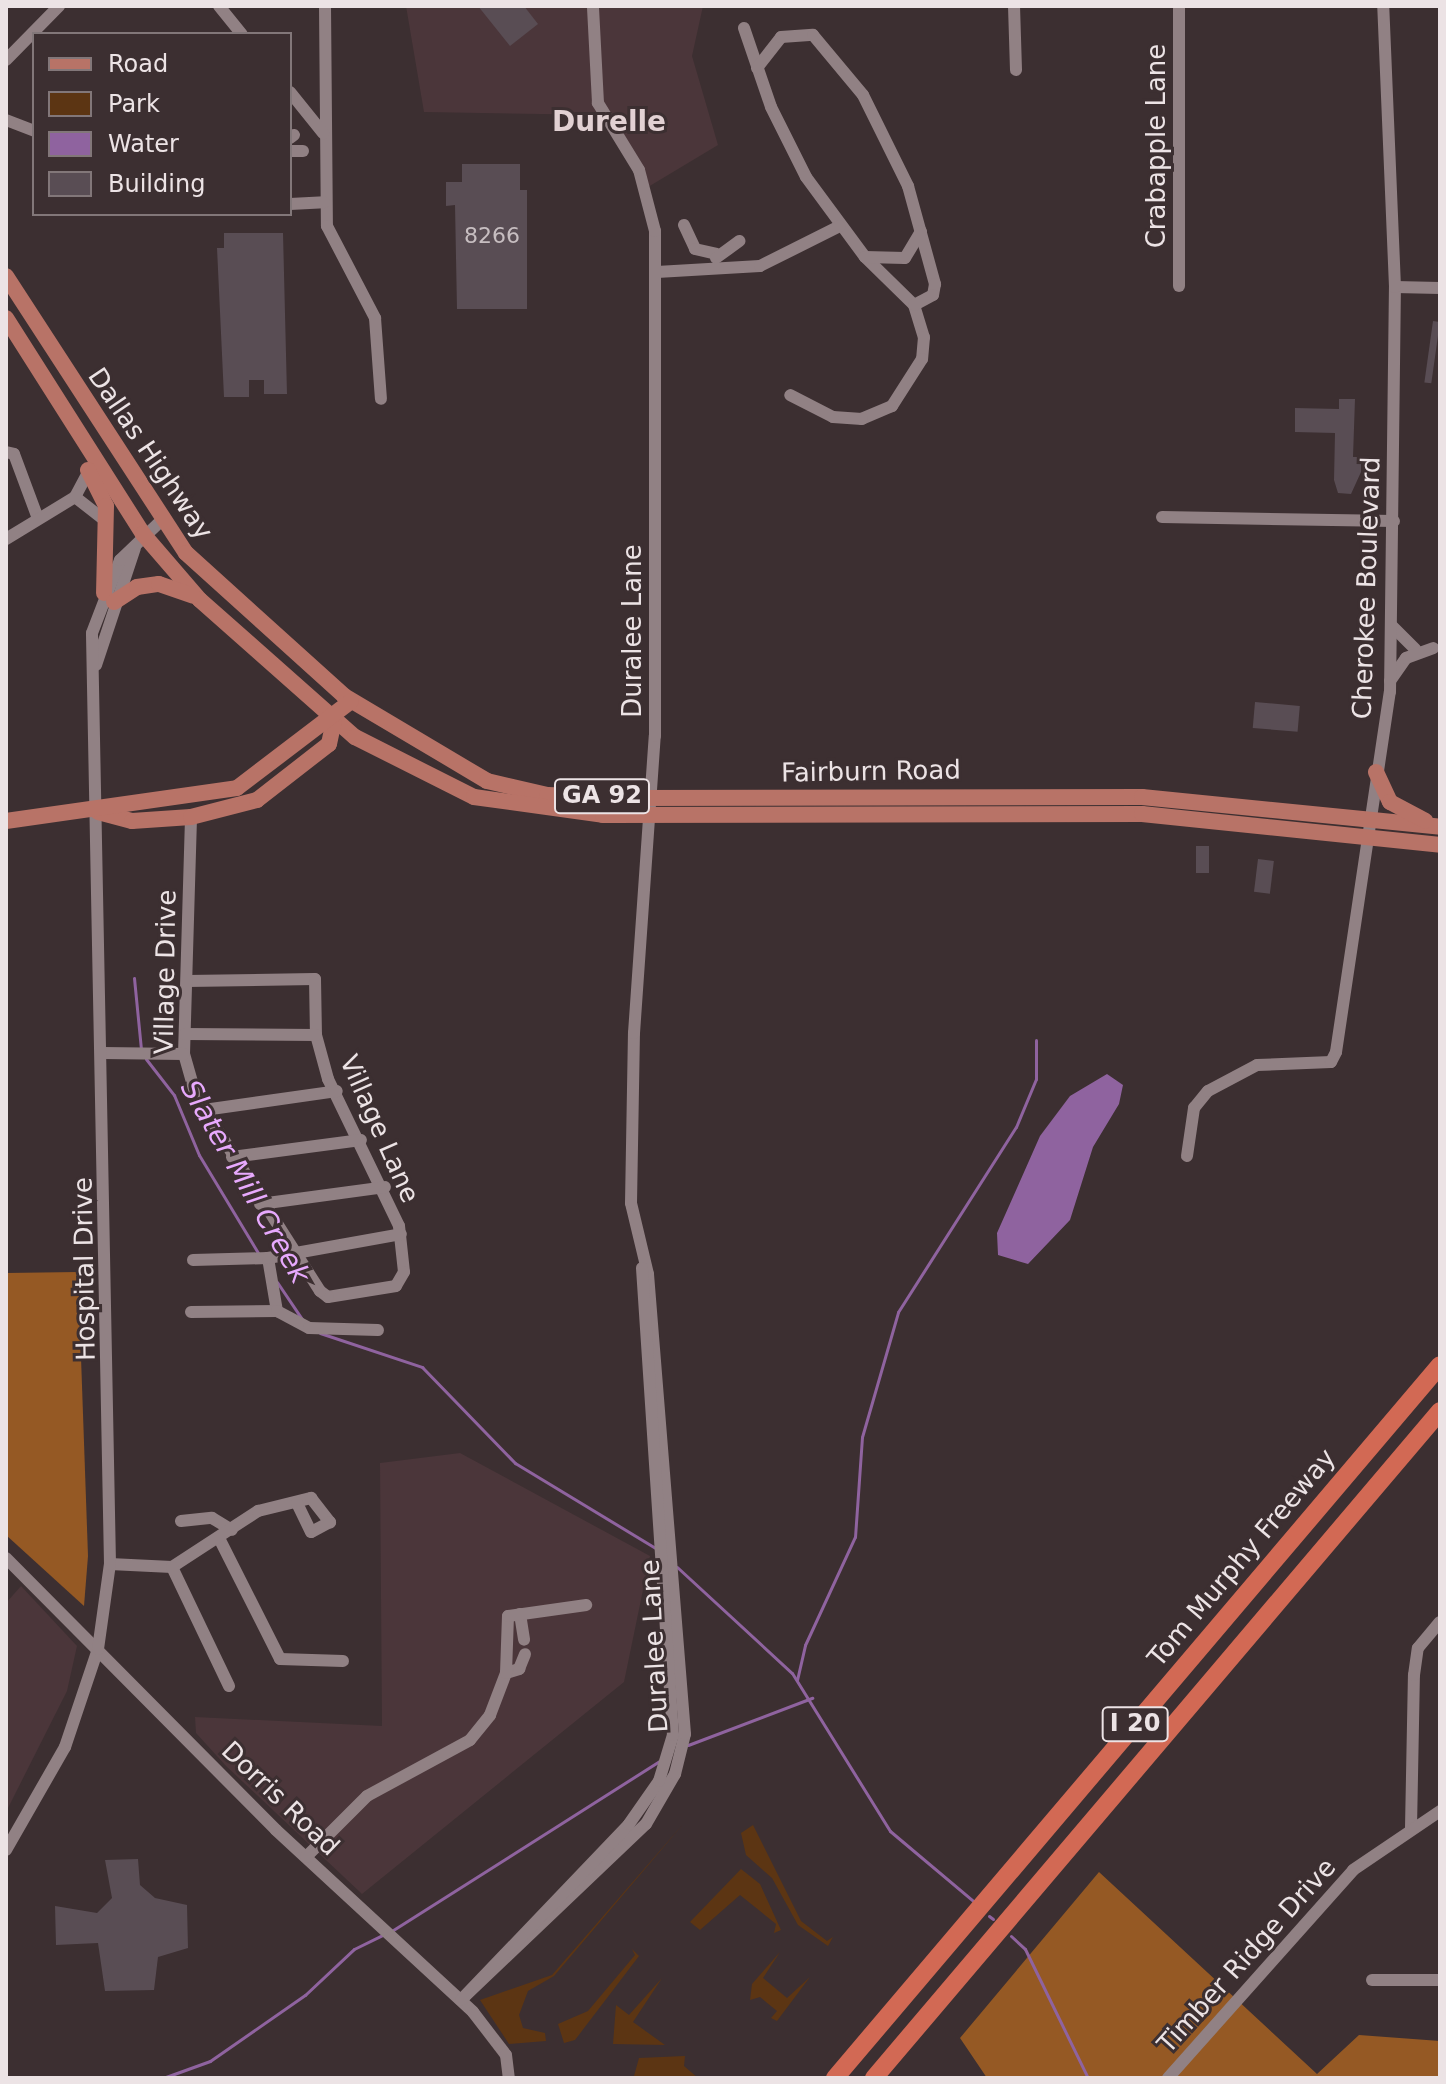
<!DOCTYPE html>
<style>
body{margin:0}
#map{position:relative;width:1446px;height:2084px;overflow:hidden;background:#3c2f31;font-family:"DejaVu Sans",sans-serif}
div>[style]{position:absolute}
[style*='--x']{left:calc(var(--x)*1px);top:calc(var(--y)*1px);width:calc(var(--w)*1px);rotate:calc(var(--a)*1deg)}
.built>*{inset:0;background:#4b363a}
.green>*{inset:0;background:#5c3513}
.forest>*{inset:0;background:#955924}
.water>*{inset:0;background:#8f639f}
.stream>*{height:3px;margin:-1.5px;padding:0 1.5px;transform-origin:1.5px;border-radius:1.5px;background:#8f639f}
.building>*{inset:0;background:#594d54;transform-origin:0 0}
.minor>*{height:12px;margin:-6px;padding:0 6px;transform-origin:6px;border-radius:6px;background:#918184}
.major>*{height:16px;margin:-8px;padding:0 8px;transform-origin:8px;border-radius:8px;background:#b87367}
.highway>*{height:18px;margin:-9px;padding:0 9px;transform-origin:9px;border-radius:9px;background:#d26954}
span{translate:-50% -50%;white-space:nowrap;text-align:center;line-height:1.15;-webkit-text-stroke:6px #3c2f31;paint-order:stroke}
.number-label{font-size:22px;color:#c7bec1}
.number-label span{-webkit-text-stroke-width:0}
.shield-label span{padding:2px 6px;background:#3c2f31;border:2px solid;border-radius:6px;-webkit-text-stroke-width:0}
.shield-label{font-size:24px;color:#ece3e5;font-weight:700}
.street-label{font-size:26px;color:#ece3e5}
.neighbourhood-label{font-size:28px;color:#e2d1d3;font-weight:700}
.water-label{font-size:28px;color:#e7a9fd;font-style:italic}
.frame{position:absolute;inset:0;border:8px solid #ece3e5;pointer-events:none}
.legend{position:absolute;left:32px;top:32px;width:260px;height:184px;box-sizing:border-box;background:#3c2f31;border:2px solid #827779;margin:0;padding:10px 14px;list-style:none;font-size:24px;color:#ece3e5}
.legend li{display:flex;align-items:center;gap:16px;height:40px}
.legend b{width:40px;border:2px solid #827779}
</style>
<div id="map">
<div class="built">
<i style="clip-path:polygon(406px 6px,703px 6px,692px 56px,718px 145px,648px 187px,607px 115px,424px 112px)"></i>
<i style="clip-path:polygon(460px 1453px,650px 1556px,624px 1682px,362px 1894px,226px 1766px,196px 1733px,195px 1717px,382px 1726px,380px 1463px)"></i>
<i style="clip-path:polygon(21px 1586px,77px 1646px,67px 1691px,6px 1812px,6px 1603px)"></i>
</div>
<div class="green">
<i style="clip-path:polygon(684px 1823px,554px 1976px,528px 1991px,519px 2015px,523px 2028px,545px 2033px,546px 2041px,509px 2044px,480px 2000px,552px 1975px)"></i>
<i style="clip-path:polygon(753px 1825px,801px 1921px,827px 1941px,833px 1937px,828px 1946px,798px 1925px,772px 1878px,746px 1855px,741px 1833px)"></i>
<i style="clip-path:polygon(741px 1869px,760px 1884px,781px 1930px,774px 1933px,776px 1924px,740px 1895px,700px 1930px,690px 1922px)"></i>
<i style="clip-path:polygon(632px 1949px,639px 1956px,575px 2040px,564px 2043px,558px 2024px,588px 2011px,635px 1955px)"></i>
<i style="clip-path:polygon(780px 1952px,763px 1978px,787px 1998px,810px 1977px,777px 2021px,771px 2018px,777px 2011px,760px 1997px,750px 2000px,752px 1984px)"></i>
<i style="clip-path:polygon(662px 1978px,633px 2022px,665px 2045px,613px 2044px,616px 2005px,629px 2015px)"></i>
<i style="clip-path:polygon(685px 2056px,684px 2066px,698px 2078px,634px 2076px,639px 2058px)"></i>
</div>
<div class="forest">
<i style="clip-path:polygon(78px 1272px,88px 1556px,84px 1606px,6px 1535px,6px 1273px)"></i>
<i style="clip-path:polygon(1099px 1872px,1317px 2074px,1359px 2035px,1440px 2041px,1440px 2078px,987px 2078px,960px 2038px)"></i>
</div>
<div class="water">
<i style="clip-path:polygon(1107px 1074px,1123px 1085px,1119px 1104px,1093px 1147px,1070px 1220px,1028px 1264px,998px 1255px,997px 1233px,1040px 1136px,1070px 1096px)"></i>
</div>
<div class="stream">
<i style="--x:134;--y:978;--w:71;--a:84.4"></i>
<i style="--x:146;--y:1059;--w:46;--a:52.1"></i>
<i style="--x:174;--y:1095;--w:65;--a:67.4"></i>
<i style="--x:199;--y:1155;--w:118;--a:58.9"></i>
<i style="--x:277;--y:1282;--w:45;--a:56"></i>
<i style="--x:320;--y:1333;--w:108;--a:18.4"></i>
<i style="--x:422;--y:1367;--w:134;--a:45.9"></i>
<i style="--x:515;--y:1463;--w:166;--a:31.2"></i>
<i style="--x:677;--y:1567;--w:156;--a:42.7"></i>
<i style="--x:792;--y:1673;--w:186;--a:58.2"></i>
<i style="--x:890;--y:1831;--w:109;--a:40.1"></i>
<i style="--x:797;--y:1680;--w:36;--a:-77"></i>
<i style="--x:805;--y:1645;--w:119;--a:-65.2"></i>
<i style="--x:855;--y:1537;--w:100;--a:-86"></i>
<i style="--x:862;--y:1437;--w:130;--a:-73.9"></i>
<i style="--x:898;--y:1312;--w:219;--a:-57.5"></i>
<i style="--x:1016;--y:1127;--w:52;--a:-67.4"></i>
<i style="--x:1036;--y:1079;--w:39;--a:-90"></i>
<i style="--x:688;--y:1745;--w:133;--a:-20.8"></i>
<i style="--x:989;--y:1916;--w:5;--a:37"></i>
<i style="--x:390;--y:1932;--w:321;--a:-32.4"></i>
<i style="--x:1011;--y:1936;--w:19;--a:43"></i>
<i style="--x:1025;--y:1949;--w:144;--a:64"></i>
<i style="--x:163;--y:2078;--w:50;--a:-19.9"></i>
<i style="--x:210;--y:2061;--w:116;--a:-34.8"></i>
<i style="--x:305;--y:1995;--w:67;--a:-43.2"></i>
<i style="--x:354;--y:1949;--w:32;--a:-26"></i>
</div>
<div class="building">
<i style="clip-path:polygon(478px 6px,524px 6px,538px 24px,510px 46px)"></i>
<i style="clip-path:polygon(462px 164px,520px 164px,520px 190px,527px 190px,527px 309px,457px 309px,455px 205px,446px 206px,446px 182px,462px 182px)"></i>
<i style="clip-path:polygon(224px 233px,283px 233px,287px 394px,264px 394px,264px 380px,249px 380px,249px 397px,224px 397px,217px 248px,224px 248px)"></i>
<i style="left:1433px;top:321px;width:7px;height:62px;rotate:8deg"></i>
<i style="clip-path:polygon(1339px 399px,1355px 399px,1353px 457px,1361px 457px,1361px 472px,1351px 494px,1338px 493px,1334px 480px,1335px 433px,1295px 432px,1295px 408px,1339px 409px)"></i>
<i style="left:1255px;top:702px;width:45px;height:26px;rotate:5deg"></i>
<i style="left:1196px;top:846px;width:13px;height:27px"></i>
<i style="left:1258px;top:859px;width:16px;height:33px;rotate:7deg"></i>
<i style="clip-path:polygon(138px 1859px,140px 1885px,155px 1898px,187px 1905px,188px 1948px,158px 1957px,154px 1990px,105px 1991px,98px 1943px,56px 1945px,55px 1906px,97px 1913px,112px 1898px,105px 1860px)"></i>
</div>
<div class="minor">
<i style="--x:219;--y:6;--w:36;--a:51"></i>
<i style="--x:325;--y:6;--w:220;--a:89.5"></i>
<i style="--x:327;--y:226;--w:104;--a:62.4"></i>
<i style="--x:375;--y:318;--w:81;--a:85.8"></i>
<i style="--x:1014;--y:6;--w:64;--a:88.2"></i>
<i style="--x:744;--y:28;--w:83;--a:71.1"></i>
<i style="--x:771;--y:107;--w:78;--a:63.4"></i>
<i style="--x:806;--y:177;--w:99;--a:53.6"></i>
<i style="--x:865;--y:257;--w:69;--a:44.4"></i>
<i style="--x:914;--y:305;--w:34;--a:73"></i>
<i style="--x:924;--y:337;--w:22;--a:95"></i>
<i style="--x:922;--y:359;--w:56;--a:122.6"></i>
<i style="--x:892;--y:406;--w:33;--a:157"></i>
<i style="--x:862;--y:419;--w:29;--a:-176"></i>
<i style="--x:833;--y:417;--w:48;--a:-152.9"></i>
<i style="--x:6;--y:60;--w:76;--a:-45.5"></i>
<i style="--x:757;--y:68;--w:39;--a:-52"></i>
<i style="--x:781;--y:37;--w:32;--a:-4"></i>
<i style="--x:813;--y:35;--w:78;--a:50.2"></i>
<i style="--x:863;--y:95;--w:102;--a:63.7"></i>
<i style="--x:908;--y:186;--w:102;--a:74.6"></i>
<i style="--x:935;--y:284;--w:11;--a:100"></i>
<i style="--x:933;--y:295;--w:21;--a:152"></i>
<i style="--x:290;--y:92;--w:53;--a:51.2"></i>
<i style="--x:6;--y:120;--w:30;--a:21"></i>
<i style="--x:290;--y:138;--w:5;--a:-37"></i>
<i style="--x:290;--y:151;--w:13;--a:0"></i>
<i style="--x:290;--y:204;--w:34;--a:-3"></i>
<i style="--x:684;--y:225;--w:26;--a:65"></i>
<i style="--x:695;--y:249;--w:22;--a:13"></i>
<i style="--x:865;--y:257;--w:40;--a:1.4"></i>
<i style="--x:905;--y:258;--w:31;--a:-59"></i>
<i style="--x:716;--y:258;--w:29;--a:-36"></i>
<i style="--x:657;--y:272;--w:103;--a:-3.3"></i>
<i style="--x:760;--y:266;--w:89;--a:-26.6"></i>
<i style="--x:1179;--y:286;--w:280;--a:-90"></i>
<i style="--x:1395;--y:287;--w:45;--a:1.3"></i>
<i style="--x:6;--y:452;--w:8;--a:14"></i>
<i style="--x:14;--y:454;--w:66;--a:69.6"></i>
<i style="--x:75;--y:497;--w:39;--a:38"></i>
<i style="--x:1162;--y:517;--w:232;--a:1"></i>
<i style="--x:6;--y:539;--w:81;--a:-31.3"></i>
<i style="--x:75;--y:497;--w:30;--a:-62"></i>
<i style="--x:1392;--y:626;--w:33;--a:45"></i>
<i style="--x:96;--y:665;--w:123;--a:-71.6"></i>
<i style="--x:1390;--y:681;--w:28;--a:-55"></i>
<i style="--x:1406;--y:658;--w:29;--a:-20"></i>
<i style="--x:187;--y:981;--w:128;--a:-0.9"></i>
<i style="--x:315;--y:979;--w:56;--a:89"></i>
<i style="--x:316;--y:1035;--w:46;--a:74.7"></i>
<i style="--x:328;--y:1079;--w:163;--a:64.2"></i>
<i style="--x:399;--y:1226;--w:46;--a:83.8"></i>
<i style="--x:404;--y:1272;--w:16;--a:120"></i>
<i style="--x:396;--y:1286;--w:69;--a:170.8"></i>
<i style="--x:328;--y:1297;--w:10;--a:-143"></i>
<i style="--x:320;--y:1291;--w:231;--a:-122.5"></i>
<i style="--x:196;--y:1096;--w:44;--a:-105.9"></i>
<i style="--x:184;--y:1054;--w:237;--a:-88.3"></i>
<i style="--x:185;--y:1034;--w:131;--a:0.4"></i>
<i style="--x:103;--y:1053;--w:81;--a:0.7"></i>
<i style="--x:204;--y:1110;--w:134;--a:-8.1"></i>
<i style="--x:1187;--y:1156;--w:49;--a:-81.7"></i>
<i style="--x:1194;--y:1108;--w:22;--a:-51"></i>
<i style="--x:1208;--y:1091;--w:55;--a:-28"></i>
<i style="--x:1257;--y:1065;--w:74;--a:-2.3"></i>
<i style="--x:1331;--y:1062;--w:11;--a:-63"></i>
<i style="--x:1336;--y:1052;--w:364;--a:-81.5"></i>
<i style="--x:1390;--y:692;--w:405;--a:-89.3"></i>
<i style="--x:1395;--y:287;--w:281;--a:-92.4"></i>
<i style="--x:232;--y:1157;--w:130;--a:-7.5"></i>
<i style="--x:260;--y:1204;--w:126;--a:-7.7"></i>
<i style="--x:268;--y:1258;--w:54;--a:80.4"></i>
<i style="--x:193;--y:1260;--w:75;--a:-1.5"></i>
<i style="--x:268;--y:1258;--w:135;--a:-10.2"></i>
<i style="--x:191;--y:1312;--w:86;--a:-0.7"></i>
<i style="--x:277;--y:1311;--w:36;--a:28"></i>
<i style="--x:309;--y:1328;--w:69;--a:1.7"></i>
<i style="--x:181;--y:1521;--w:31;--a:-6"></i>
<i style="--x:212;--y:1518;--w:23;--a:31"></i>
<i style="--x:220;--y:1540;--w:133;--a:63.2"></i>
<i style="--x:280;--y:1659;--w:63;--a:1.8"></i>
<i style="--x:6;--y:1558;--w:383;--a:45.2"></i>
<i style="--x:276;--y:1830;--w:268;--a:42.7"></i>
<i style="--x:473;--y:2012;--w:54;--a:52.5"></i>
<i style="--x:506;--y:2055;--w:23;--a:83"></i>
<i style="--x:110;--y:1564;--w:62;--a:2.8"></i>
<i style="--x:172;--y:1567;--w:103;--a:-33.1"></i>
<i style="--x:258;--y:1511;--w:55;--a:-13.8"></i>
<i style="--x:311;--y:1498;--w:31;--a:52"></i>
<i style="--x:330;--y:1522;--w:21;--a:152"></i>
<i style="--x:311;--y:1532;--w:32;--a:-116"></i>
<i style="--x:172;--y:1567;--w:132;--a:64.4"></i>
<i style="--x:520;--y:1614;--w:26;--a:81"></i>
<i style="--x:506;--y:1673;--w:14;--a:-17"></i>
<i style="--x:519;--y:1669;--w:16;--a:-68"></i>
<i style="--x:1411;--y:1828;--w:153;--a:-88.9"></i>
<i style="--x:1414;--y:1675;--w:27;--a:-82"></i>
<i style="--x:1418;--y:1648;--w:34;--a:-50"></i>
<i style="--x:6;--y:1850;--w:119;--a:-60.2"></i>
<i style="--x:65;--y:1747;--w:103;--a:-71.4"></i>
<i style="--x:98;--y:1649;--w:86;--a:-82"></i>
<i style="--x:110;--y:1564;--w:931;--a:-91.11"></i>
<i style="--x:92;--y:633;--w:78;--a:-69"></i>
<i style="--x:120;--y:560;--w:57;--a:-43.6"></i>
<i style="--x:306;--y:1857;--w:86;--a:-45"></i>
<i style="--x:367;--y:1796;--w:117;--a:-28.5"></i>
<i style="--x:470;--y:1740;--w:32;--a:-51"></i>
<i style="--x:490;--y:1715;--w:45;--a:-69.1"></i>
<i style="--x:506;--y:1673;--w:57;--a:-88"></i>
<i style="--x:508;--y:1616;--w:79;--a:-8"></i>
<i style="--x:1372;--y:1980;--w:68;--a:0"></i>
<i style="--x:461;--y:2000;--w:255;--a:-43.6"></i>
<i style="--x:646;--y:1824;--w:58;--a:-59.9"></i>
<i style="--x:675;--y:1774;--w:41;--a:-76"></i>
<i style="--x:685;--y:1734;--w:461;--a:-94.6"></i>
<i style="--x:648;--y:1274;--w:73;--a:-103.5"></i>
<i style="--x:631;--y:1203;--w:170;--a:-89"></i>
<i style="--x:634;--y:1033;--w:298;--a:-86"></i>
<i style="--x:655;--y:736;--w:505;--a:-90"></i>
<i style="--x:655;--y:231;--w:63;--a:-104.7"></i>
<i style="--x:639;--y:170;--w:79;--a:-121.5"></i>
<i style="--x:598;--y:103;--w:97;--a:-93"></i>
<i style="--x:461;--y:2000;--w:243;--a:-46.3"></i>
<i style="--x:629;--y:1824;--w:52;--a:-55.1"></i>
<i style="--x:659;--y:1781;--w:48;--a:-73.1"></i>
<i style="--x:673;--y:1735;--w:468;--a:-93.8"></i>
<i style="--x:1168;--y:2078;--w:278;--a:-48.3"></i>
<i style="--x:1353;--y:1870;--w:105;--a:-34.1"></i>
</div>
<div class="major">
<i style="--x:6;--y:276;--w:330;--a:57"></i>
<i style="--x:186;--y:553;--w:213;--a:42.1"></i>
<i style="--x:344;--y:696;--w:166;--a:30.7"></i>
<i style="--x:487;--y:781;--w:62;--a:13.1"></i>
<i style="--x:547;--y:795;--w:89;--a:1.9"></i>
<i style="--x:636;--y:798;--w:506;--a:-0.11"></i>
<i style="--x:1142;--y:797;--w:300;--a:5.7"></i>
<i style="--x:6;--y:318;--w:256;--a:57.6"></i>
<i style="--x:143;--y:534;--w:87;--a:49.2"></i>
<i style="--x:200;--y:600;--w:207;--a:41.5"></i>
<i style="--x:355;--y:737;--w:133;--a:26.8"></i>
<i style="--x:474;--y:797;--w:130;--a:7.9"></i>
<i style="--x:603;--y:815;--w:539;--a:-0.11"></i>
<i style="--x:1142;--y:814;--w:300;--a:5.9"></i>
<i style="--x:88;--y:470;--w:40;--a:63.4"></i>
<i style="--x:106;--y:506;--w:87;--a:91.3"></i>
<i style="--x:114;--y:602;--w:27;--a:-33"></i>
<i style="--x:137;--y:587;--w:22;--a:-8"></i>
<i style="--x:159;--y:584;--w:36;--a:19"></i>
<i style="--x:1376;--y:772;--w:33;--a:65"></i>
<i style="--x:1390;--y:802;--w:40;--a:28"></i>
<i style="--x:98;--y:812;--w:35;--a:15"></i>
<i style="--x:132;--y:821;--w:59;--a:-3.9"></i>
<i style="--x:191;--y:817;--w:68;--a:-14.4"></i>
<i style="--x:257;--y:800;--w:91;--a:-37.9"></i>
<i style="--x:329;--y:744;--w:24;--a:-78"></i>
<i style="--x:6;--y:821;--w:233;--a:-8.1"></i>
<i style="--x:237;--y:788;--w:143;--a:-37.3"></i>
</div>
<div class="highway">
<i style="--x:835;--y:2078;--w:935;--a:-49.68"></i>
<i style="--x:874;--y:2078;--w:875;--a:-49.68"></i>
</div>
<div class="number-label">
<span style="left:492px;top:236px">8266</span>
</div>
<div class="shield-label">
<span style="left:602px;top:796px">GA 92</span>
<span style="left:1135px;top:1724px">I 20</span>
</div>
<div class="street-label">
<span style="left:1157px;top:146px;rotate:-90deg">Crabapple Lane</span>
<span style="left:150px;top:454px;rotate:56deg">Dallas Highway</span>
<span style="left:1367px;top:588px;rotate:-88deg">Cherokee Boulevard</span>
<span style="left:633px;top:631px;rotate:-90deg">Duralee Lane</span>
<span style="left:871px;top:772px;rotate:-1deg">Fairburn Road</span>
<span style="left:166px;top:972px;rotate:-89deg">Village Drive</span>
<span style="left:379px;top:1129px;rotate:66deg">Village Lane</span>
<span style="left:85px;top:1269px;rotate:-91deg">Hospital Drive</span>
<span style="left:1242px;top:1558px;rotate:-50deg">Tom Murphy Freeway</span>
<span style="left:655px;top:1646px;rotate:-93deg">Duralee Lane</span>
<span style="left:280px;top:1799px;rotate:44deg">Dorris Road</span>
<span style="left:1247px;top:1956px;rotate:-48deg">Timber Ridge Drive</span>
</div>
<div class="neighbourhood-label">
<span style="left:609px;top:122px">Durelle</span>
</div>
<div class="water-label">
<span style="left:245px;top:1182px;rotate:60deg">Slater Mill Creek</span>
</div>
<div class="frame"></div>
<ul class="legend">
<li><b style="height:10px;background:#b87367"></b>Road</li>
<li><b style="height:22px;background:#5c3513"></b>Park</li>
<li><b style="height:22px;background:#8f639f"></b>Water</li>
<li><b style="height:22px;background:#594d54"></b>Building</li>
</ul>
</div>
